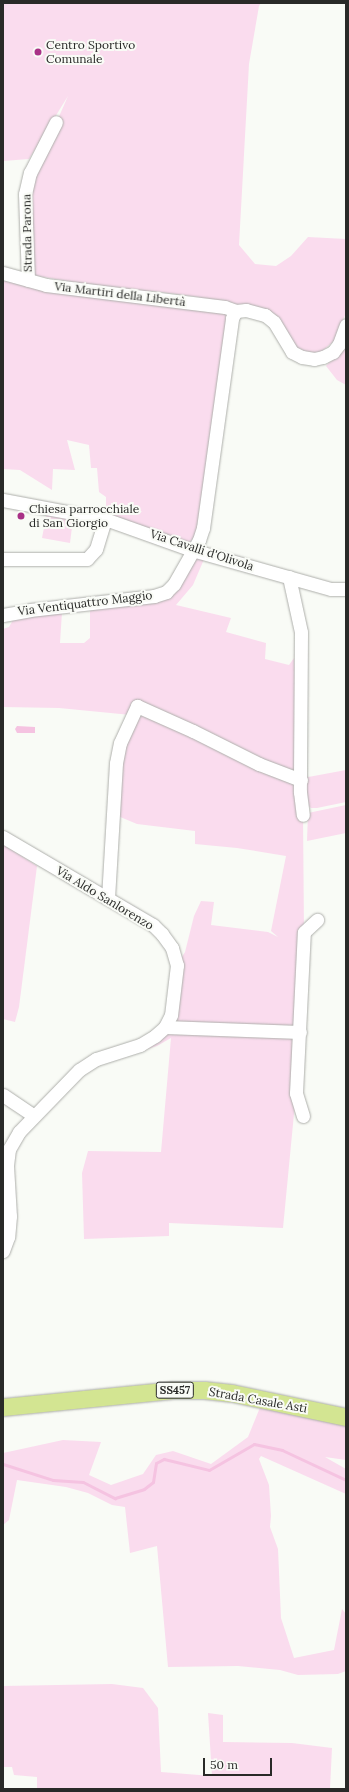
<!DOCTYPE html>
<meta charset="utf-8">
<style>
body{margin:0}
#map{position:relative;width:349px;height:1792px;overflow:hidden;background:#f9fbf6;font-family:Lora,serif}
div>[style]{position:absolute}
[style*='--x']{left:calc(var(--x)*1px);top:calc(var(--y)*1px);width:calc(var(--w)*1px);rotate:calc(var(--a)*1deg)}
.green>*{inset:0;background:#fadcee}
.water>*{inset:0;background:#f5c3e1}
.stream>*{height:3px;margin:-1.5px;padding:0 1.5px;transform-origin:1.5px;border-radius:1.5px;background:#f5c3e1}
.roads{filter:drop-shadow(0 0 1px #aeafab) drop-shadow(0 0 1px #aeafab)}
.minor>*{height:13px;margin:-6.5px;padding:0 6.5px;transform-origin:6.5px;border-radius:6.5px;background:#fff}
.major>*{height:17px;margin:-8.5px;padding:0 8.5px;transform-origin:8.5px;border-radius:8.5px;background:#d3e592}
.dots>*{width:11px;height:11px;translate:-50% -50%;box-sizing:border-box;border:2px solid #f9fbf6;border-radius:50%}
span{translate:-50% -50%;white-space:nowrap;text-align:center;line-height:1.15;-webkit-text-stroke:4px #f9fbf6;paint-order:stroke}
.shield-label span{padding:1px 3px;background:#f9fbf6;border:1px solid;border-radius:3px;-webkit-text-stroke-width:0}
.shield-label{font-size:11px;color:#292a28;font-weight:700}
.poi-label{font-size:12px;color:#292a28}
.left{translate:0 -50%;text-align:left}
.street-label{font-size:12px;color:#292a28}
.frame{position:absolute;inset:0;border:4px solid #292a28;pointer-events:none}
.scale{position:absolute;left:203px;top:1758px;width:69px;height:18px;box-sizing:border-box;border:2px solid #292a28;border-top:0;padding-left:5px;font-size:12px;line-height:14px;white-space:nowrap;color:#292a28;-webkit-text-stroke:3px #f9fbf6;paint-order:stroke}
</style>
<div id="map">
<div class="green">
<i style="clip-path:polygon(3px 3px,261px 3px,259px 6px,249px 64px,239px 245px,255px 264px,276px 266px,291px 256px,308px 237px,346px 239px,346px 313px,334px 341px,321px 352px,305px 354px,294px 346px,273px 315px,206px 302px,198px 297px,153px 291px,134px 292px,31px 275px,25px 194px,68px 96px,29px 159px,3px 161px)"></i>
<i style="clip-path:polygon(3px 277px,219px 309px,227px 314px,196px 537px,185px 545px,106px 516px,106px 497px,99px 492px,97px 468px,91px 468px,89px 445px,67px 440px,75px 470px,53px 469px,52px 490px,20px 470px,3px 469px)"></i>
<i style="clip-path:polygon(346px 339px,346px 385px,337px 380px,326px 366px,344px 347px)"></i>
<i style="clip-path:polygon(47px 512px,73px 519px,70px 543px,42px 538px)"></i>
<i style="clip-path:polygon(196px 553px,205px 557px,193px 585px,176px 605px,231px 618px,226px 632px,266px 643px,265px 659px,289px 665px,294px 658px,303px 815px,304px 932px,296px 1093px,283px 1228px,169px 1223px,169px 1236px,84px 1239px,82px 1173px,88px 1151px,161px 1152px,171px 1038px,157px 1046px,107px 1062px,158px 1040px,165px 1027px,177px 965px,185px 952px,194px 916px,201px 901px,214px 902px,211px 925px,268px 932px,278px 937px,271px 931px,286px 856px,237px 848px,195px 844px,195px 831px,137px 824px,113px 814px,131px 715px,59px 708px,3px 707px,3px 629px,9px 627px,13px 620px,62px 612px,60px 643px,84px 643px,90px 638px,90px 610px,163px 598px)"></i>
<i style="clip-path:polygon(346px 770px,346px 802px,317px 808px,311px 808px,303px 802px,303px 778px)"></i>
<i style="clip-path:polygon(346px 805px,346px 833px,307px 841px,308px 813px)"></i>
<i style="clip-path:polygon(3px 844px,37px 866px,19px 1007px,15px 1022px,3px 1019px)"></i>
<i style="clip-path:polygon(263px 1400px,346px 1417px,346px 1460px,325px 1457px,346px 1469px,346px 1494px,261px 1456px,259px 1459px,269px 1485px,271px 1516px,270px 1527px,278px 1549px,281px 1618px,294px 1658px,334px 1650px,342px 1609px,346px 1614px,346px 1671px,338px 1674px,298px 1675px,280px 1670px,238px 1666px,168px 1667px,157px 1546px,130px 1553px,125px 1507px,112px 1505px,88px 1493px,66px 1487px,17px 1480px,9px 1520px,3px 1525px,3px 1453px,63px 1440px,101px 1442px,89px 1475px,111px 1485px,143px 1474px,156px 1455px,173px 1451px,211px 1464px,248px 1437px)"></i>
<i style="clip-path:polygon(112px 1684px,143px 1688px,158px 1708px,161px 1772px,212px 1776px,208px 1713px,223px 1715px,223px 1742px,292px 1743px,332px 1748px,330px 1789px,37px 1789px,37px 1777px,14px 1775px,12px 1767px,3px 1767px,3px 1686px)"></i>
</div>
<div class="water">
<i style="clip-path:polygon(17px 726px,35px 727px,35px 733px,17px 733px,15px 729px)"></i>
</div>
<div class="stream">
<i style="--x:3;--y:1464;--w:52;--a:17.7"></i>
<i style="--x:53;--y:1480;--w:30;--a:4"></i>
<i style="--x:83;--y:1482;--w:36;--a:27"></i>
<i style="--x:115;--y:1498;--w:30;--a:-17"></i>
<i style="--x:144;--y:1489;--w:11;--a:-38"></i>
<i style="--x:153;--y:1482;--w:19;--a:-81"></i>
<i style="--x:156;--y:1463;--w:9;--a:-27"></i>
<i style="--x:164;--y:1459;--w:46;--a:13.7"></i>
<i style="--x:209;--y:1470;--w:52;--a:-30"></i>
<i style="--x:254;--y:1444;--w:29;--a:12"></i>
<i style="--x:282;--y:1450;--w:71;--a:25.1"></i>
</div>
<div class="roads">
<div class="minor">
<i style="--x:3;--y:273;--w:45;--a:15.6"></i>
<i style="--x:46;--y:285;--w:180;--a:7"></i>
<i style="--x:225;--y:307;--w:12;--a:20"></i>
<i style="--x:28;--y:280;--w:86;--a:-92"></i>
<i style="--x:25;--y:194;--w:22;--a:-77"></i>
<i style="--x:30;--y:173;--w:57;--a:-63"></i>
<i style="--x:236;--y:311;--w:10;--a:-6"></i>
<i style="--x:246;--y:310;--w:20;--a:15"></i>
<i style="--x:265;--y:315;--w:11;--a:38"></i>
<i style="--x:274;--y:322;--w:35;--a:59"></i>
<i style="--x:292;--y:352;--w:11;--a:27"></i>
<i style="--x:302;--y:357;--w:12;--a:9"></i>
<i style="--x:314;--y:359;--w:9;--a:-13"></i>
<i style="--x:323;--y:357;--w:11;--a:-27"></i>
<i style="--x:333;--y:352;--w:10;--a:-53"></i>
<i style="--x:339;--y:344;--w:20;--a:-70"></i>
<i style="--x:3;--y:500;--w:104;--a:10.6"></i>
<i style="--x:105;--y:519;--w:92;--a:19.6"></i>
<i style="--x:192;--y:550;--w:144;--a:15.7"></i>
<i style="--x:331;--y:589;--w:15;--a:0"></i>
<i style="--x:3;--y:559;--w:84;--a:0"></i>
<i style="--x:87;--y:559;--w:13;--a:-48"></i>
<i style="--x:96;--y:549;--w:31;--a:-73"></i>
<i style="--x:289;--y:577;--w:56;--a:77.7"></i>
<i style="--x:301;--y:632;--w:160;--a:90.4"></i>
<i style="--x:300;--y:792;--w:23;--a:83"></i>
<i style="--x:3;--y:615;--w:27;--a:-10"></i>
<i style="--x:30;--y:610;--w:125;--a:-6.4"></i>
<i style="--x:154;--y:596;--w:13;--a:-18"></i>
<i style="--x:166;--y:592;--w:11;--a:-45"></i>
<i style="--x:174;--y:584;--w:51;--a:-60.4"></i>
<i style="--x:199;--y:540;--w:13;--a:-72"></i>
<i style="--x:203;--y:528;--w:212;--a:-82.1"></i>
<i style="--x:232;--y:318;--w:8;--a:-60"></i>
<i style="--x:3;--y:837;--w:174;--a:30.4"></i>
<i style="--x:153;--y:925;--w:13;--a:45"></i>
<i style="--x:162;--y:934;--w:17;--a:54"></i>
<i style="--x:172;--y:948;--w:18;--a:74"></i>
<i style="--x:177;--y:965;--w:50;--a:96.8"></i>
<i style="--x:171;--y:1015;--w:13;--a:117"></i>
<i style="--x:165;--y:1027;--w:13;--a:138"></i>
<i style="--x:155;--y:1036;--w:17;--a:149"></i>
<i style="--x:140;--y:1045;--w:46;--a:162.3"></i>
<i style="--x:96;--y:1059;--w:20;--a:147"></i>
<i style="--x:79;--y:1070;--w:86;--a:134.1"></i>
<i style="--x:19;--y:1132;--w:20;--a:120"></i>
<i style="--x:9;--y:1149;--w:17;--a:97"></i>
<i style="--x:7;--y:1166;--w:50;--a:86.6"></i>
<i style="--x:10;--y:1216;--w:21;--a:95"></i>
<i style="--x:8;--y:1237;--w:15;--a:110"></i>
<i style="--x:108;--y:898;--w:135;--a:-86.6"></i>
<i style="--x:116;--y:763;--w:20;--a:-79"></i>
<i style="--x:120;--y:743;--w:41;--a:-65.3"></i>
<i style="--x:137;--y:706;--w:61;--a:24.1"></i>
<i style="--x:193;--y:731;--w:74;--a:26.6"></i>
<i style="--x:259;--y:764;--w:45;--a:20.9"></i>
<i style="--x:165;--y:1027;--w:135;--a:2.1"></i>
<i style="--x:3;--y:1095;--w:37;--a:34"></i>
<i style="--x:303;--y:1116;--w:24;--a:-107"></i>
<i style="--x:296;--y:1093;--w:161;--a:-87.2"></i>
<i style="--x:304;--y:932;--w:18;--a:-43"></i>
</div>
<div class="major">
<i style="--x:3;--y:1407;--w:170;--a:-5.7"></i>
<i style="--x:172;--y:1390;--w:32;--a:0"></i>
<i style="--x:204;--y:1390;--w:28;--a:6"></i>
<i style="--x:232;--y:1393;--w:116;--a:11.9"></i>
</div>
</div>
<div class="dots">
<i style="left:38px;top:52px;background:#a93187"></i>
<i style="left:21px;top:516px;background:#a93187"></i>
</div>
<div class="shield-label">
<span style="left:175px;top:1390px">SS457</span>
</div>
<div class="poi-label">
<span class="left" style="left:46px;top:52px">Centro Sportivo<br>Comunale</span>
<span class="left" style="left:29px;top:516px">Chiesa parrocchiale<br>di San Giorgio</span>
</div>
<div class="street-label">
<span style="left:27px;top:233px;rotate:-91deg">Strada Parona</span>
<span style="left:120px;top:294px;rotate:7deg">Via Martiri della Libertà</span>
<span style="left:202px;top:550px;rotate:18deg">Via Cavalli d'Olivola</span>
<span style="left:85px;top:603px;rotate:-7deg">Via Ventiquattro Maggio</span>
<span style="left:105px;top:898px;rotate:31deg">Via Aldo Sanlorenzo</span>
<span style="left:258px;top:1400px;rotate:10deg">Strada Casale Asti</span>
</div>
<div class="frame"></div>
<div class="scale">50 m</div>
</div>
